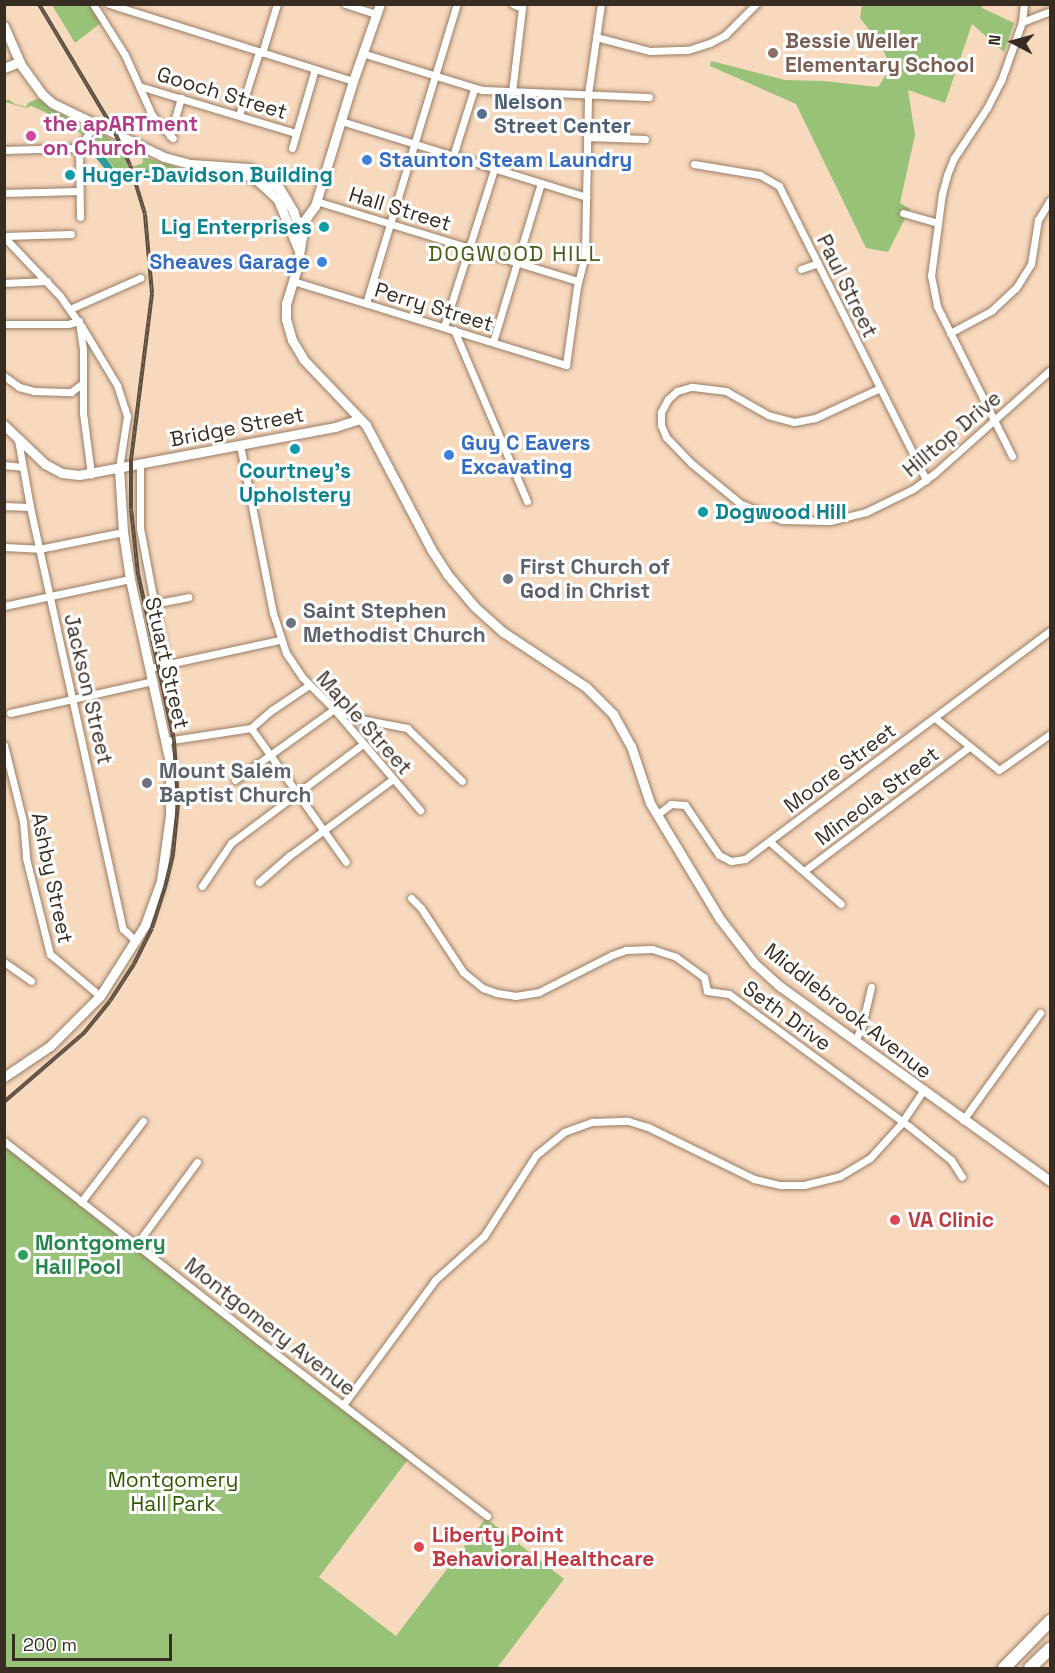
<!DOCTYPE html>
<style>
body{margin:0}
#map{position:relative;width:1055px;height:1673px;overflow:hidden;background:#f7d9be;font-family:"Space Grotesk",sans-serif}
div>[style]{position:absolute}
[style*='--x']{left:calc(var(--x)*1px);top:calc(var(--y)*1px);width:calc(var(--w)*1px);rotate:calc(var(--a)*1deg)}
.green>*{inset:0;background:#98c277}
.water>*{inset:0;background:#2f9c9c}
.roads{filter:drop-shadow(0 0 2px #997d64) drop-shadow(0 0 2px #997d64)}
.street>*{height:7px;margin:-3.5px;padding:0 3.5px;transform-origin:3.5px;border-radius:3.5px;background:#fff}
.secondary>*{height:9px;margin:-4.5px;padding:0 4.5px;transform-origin:4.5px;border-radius:4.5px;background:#fff}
.highway>*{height:12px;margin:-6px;padding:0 6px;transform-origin:6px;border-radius:6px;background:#fff}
.rail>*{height:4px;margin-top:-2px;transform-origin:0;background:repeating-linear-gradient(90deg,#fff 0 4.5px,#5b4d3f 0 9px);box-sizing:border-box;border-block:2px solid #5b4d3f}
.dots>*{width:16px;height:16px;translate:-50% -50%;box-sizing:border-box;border:3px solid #fff;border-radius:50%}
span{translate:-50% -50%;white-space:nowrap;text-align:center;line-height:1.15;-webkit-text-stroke:6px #fff;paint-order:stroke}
.education-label{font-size:21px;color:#785e54;font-weight:700}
.left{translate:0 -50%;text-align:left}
.street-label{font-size:21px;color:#372c21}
.service-label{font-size:21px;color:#4e5e75;font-weight:700}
.hotel-label{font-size:21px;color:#b23c85;font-weight:700}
.shop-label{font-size:21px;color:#366cbe;font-weight:700}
.right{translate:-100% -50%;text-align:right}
.culture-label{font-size:21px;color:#0d838f;font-weight:700}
.worship-label{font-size:21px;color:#5b616d;font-weight:700}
.health-label{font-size:21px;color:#be3a42;font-weight:700}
.leisure-label{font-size:21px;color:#27864d;font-weight:700}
.park-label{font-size:21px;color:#325900}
.neighbourhood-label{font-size:22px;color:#455d16;letter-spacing:1.5px}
.frame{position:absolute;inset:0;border:6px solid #372c21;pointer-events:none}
.north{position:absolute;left:983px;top:12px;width:60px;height:60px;-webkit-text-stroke:4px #fff;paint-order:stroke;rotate:276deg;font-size:16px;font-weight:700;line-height:24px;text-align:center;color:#372c21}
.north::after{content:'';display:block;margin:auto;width:21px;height:27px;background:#372c21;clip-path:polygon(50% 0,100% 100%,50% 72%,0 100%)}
.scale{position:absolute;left:12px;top:1634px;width:160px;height:27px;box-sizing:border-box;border:3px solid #372c21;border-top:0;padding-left:8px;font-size:18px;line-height:21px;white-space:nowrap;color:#372c21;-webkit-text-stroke:4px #fff;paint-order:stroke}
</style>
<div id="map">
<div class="green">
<i style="clip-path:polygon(52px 5px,91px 5px,102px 22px,75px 43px)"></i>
<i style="clip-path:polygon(862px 5px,982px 5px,982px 8px,1014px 23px,1004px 52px,972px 24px,945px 103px,908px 90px,915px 135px,900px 203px,910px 209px,888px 252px,866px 248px,796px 104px,710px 66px,711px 61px,785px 80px,824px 81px,878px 87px,891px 67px,879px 42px,860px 18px)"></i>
<i style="clip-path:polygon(39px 98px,53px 110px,83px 126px,85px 130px,83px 135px,56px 117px,31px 106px,26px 108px,5px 102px,8px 99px,15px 104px,26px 107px,28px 103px)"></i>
<i style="clip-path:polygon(99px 132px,119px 145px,129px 168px,143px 163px,142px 156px,179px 168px,180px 172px,150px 170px,130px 176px,119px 174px,103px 154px,89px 153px,91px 138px)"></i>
<i style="clip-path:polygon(4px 1146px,409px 1458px,319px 1577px,396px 1636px,486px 1518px,564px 1579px,497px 1668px,5px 1668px)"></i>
</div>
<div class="water">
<i style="clip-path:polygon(92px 153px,103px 154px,116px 172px,123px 176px,150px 170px,180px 172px,180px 178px,148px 176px,120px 182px,113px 179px)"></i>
</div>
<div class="roads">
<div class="street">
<i style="--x:93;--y:4;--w:60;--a:57.9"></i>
<i style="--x:125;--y:55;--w:66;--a:65.8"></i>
<i style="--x:152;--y:115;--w:31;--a:48"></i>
<i style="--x:109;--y:4;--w:256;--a:17.5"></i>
<i style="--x:345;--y:4;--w:33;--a:18"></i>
<i style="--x:1022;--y:22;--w:30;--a:-21"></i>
<i style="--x:596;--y:37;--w:56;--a:14.5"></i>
<i style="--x:650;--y:51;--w:38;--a:-2"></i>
<i style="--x:688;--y:50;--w:23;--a:-18"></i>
<i style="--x:710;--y:43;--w:17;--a:-28"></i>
<i style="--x:725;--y:35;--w:44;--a:-45"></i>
<i style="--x:262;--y:53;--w:51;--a:-73"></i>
<i style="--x:362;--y:53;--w:126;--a:17.1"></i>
<i style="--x:482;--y:90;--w:167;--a:2.4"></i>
<i style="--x:139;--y:86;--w:164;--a:16.7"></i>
<i style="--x:512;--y:92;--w:85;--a:-83.2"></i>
<i style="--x:522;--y:8;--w:10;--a:-156"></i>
<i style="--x:239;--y:115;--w:66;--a:-72.4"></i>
<i style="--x:341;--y:121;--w:257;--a:17.2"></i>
<i style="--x:170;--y:136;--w:40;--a:-74"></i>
<i style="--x:587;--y:137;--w:58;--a:2"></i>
<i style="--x:79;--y:146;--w:71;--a:89.2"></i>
<i style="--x:292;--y:148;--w:82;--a:-73.8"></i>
<i style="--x:4;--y:150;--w:70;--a:-1.6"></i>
<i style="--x:74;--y:148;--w:12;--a:-35"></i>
<i style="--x:84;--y:141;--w:21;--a:-59"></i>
<i style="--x:453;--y:156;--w:70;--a:-72.6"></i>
<i style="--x:694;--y:164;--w:67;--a:9.5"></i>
<i style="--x:760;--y:175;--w:22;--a:30"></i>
<i style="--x:779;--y:186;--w:329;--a:63.4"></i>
<i style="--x:4;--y:193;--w:75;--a:-1.5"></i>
<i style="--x:316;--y:201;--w:274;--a:17"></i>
<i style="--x:903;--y:213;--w:36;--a:16"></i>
<i style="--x:4;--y:236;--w:67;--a:-1.7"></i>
<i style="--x:4;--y:237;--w:81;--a:46.5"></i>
<i style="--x:60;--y:296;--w:38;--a:55"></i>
<i style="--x:82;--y:327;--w:68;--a:58.9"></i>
<i style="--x:117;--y:385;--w:33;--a:72"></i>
<i style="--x:127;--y:416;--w:53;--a:98.7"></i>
<i style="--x:801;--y:269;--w:18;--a:-19"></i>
<i style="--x:293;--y:281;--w:286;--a:17.1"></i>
<i style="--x:566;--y:365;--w:79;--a:-82"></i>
<i style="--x:577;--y:287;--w:34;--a:-76"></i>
<i style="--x:585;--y:254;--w:160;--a:-88.9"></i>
<i style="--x:588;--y:94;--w:91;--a:-81.8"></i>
<i style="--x:4;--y:283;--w:43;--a:-2.7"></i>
<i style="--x:366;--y:303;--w:313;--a:-73.1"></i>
<i style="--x:70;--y:309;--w:77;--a:-23.9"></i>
<i style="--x:4;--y:324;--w:64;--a:0"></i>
<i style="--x:68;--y:324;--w:11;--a:-15"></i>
<i style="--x:79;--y:321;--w:29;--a:82"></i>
<i style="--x:83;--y:350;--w:63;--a:90"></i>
<i style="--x:83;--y:413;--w:62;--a:82.5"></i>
<i style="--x:444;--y:327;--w:166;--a:-72.4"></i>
<i style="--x:454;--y:330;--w:186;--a:66.9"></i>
<i style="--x:950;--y:333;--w:47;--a:-28.2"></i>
<i style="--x:991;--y:311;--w:34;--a:-43"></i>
<i style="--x:1016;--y:288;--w:28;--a:-58"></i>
<i style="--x:1031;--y:264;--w:45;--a:-81"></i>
<i style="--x:1038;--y:220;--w:23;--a:-59"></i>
<i style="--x:493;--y:342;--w:166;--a:-73.2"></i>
<i style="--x:4;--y:376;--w:19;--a:36"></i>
<i style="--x:19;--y:387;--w:16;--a:15"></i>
<i style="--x:34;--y:391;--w:37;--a:2"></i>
<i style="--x:71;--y:392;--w:15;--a:-37"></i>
<i style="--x:880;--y:388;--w:72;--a:155.2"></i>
<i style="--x:815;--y:418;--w:21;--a:169"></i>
<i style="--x:794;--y:422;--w:27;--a:-165"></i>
<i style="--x:768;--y:415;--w:48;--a:-150.3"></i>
<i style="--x:726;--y:391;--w:35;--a:-173"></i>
<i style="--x:691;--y:387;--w:15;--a:164"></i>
<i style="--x:677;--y:391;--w:12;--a:138"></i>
<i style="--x:668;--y:399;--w:15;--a:118"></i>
<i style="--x:661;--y:412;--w:13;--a:90"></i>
<i style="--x:661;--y:425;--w:13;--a:67"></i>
<i style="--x:666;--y:437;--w:36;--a:46"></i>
<i style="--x:691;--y:463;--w:65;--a:39.4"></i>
<i style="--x:741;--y:504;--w:44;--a:21.3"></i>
<i style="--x:782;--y:520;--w:48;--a:1.2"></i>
<i style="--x:830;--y:521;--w:37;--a:-14"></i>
<i style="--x:866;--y:512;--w:52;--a:-26.1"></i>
<i style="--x:913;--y:489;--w:27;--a:-36"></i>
<i style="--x:935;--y:473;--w:154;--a:-41.8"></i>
<i style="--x:18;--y:440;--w:68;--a:79.8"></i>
<i style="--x:30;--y:507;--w:432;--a:77.6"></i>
<i style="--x:123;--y:929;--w:18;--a:43"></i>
<i style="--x:240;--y:445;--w:171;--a:78.9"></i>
<i style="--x:273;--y:613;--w:42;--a:72"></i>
<i style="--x:286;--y:653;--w:29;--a:56"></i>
<i style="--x:302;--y:677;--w:45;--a:45"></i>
<i style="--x:334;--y:709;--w:133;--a:49.6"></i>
<i style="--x:1012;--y:456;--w:168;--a:-116.6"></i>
<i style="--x:937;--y:306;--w:31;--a:-101"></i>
<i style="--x:931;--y:276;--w:83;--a:-82.4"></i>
<i style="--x:942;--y:194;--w:20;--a:-75"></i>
<i style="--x:947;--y:175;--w:18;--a:-68"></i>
<i style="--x:954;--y:158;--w:60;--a:-56.6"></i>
<i style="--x:987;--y:108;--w:30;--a:-63"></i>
<i style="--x:1001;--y:81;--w:63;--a:-70.4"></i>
<i style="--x:1022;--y:22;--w:18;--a:-84"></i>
<i style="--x:4;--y:465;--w:18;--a:6"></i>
<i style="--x:140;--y:465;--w:63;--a:90"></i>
<i style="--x:140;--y:528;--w:139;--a:79.3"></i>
<i style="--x:4;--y:506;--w:26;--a:2"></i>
<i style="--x:4;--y:547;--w:35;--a:3"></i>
<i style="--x:39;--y:549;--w:86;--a:-11.4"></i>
<i style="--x:153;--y:604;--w:36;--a:-11"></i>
<i style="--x:4;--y:606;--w:129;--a:-12.1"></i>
<i style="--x:150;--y:668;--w:133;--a:-12.2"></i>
<i style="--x:10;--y:713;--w:147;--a:-12.6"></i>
<i style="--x:935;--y:718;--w:82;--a:39.1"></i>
<i style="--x:999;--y:770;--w:62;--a:-35.2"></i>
<i style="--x:251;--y:728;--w:164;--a:54.7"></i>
<i style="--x:166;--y:741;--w:86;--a:-8.7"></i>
<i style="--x:251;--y:728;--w:28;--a:-41"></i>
<i style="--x:272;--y:710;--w:45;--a:-34"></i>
<i style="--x:4;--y:745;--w:78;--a:76"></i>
<i style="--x:23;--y:821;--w:37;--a:85"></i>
<i style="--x:26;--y:858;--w:99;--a:76"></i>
<i style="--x:50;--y:954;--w:65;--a:40"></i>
<i style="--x:235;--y:780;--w:122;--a:-35.6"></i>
<i style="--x:334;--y:709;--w:28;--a:21"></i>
<i style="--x:360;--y:719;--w:48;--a:10.8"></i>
<i style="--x:407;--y:728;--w:76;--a:43.9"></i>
<i style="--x:658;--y:814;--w:16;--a:-38"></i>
<i style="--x:671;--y:804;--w:14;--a:4"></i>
<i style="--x:685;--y:805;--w:60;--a:55.8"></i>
<i style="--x:719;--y:855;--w:13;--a:27"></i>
<i style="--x:731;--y:861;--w:14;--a:-8"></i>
<i style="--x:745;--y:859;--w:381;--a:-36.8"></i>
<i style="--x:770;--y:842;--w:94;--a:41.1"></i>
<i style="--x:804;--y:871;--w:206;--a:-36.9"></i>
<i style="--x:259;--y:882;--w:40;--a:-41"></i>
<i style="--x:289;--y:856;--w:129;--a:-36.5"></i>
<i style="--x:202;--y:886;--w:52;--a:-56"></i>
<i style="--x:231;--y:843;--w:165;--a:-36.9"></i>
<i style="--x:411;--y:898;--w:14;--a:45"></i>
<i style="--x:421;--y:908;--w:77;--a:56.7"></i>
<i style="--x:463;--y:972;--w:26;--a:39"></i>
<i style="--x:483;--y:988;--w:15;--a:20"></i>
<i style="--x:497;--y:993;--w:18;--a:9"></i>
<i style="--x:515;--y:996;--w:24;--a:-9"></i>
<i style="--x:539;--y:992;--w:82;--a:-26.9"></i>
<i style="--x:612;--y:955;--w:15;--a:-20"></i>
<i style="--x:626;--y:950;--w:26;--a:-2"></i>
<i style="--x:652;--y:949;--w:25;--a:18"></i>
<i style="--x:676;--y:957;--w:34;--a:36"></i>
<i style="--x:704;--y:977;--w:14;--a:78"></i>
<i style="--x:707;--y:991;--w:22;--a:8"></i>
<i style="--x:729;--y:994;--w:225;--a:36.3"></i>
<i style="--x:910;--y:1127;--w:53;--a:38.8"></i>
<i style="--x:951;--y:1160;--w:20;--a:57"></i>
<i style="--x:4;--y:962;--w:33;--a:35"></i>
<i style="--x:855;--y:1041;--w:17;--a:-65"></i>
<i style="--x:862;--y:1026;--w:40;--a:-77"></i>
<i style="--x:963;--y:1120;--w:132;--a:-54.3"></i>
<i style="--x:4;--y:1141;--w:323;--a:38.1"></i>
<i style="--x:258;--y:1340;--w:289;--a:37.5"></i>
<i style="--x:81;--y:1202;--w:102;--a:-52.6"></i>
<i style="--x:136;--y:1245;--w:103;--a:-53.7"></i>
<i style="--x:343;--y:1405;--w:155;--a:-53.6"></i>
<i style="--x:435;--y:1280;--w:66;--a:-41.9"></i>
<i style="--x:484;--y:1236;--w:96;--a:-57.3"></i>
<i style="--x:536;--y:1155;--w:36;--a:-39"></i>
<i style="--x:564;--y:1132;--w:30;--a:-20"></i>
<i style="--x:592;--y:1122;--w:36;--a:-2"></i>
<i style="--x:628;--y:1121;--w:21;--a:17"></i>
<i style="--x:648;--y:1127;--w:118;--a:26.1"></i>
<i style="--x:754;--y:1179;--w:28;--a:13"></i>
<i style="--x:781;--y:1185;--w:23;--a:0"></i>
<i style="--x:804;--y:1185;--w:37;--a:-14"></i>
<i style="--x:840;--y:1176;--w:35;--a:-31"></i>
<i style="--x:870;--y:1158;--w:45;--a:-47.7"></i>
<i style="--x:900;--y:1125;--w:41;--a:-55.9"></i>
</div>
<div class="secondary">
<i style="--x:4;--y:26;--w:43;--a:66.4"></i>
<i style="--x:21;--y:65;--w:36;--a:54"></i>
<i style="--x:42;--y:94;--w:13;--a:42"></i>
<i style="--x:52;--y:103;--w:124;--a:25.7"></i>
<i style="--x:164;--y:157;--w:28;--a:15"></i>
<i style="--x:191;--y:164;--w:57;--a:4"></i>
<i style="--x:248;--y:168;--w:15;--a:23"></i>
<i style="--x:262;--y:174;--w:23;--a:40"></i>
<i style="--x:280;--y:189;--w:26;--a:59"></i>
<i style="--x:293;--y:211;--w:27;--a:70"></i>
<i style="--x:302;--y:236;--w:32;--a:99"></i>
<i style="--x:297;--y:268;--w:37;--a:107"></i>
<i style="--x:286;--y:303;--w:16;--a:90"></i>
<i style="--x:286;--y:319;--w:22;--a:74"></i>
<i style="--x:292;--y:340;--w:23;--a:59"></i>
<i style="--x:304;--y:360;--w:90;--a:46.4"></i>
<i style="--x:366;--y:425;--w:140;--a:62.3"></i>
<i style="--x:431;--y:549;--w:30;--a:57"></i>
<i style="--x:447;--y:574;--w:43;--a:49.7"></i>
<i style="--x:475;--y:607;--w:38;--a:42"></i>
<i style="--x:503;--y:632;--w:100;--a:33.5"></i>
<i style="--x:586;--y:687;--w:38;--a:45"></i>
<i style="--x:613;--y:714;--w:37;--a:61"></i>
<i style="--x:631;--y:746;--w:60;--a:71.6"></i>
<i style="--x:650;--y:803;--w:135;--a:58.9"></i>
<i style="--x:720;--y:919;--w:56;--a:52.3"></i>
<i style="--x:754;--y:963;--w:36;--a:42"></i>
<i style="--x:781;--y:987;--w:332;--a:35.8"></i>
<i style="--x:4;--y:68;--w:16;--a:-22"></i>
<i style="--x:235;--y:168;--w:28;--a:30"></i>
<i style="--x:259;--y:182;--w:26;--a:43"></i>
<i style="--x:278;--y:200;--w:55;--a:67.6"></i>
<i style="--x:290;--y:226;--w:15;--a:-20"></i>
<i style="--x:304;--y:221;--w:19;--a:-54"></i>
<i style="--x:315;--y:206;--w:131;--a:-73.1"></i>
<i style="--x:353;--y:81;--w:82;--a:-70.7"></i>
<i style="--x:4;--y:425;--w:57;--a:43.6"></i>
<i style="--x:45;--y:464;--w:19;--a:28"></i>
<i style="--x:62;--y:473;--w:17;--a:7"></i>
<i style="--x:79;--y:475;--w:260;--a:-10.6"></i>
<i style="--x:335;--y:427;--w:26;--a:-18"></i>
<i style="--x:4;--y:1077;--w:55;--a:-34"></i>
<i style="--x:50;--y:1046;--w:71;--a:-45"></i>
<i style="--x:100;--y:996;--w:84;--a:-57.6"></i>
<i style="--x:145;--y:925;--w:47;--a:-70"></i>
<i style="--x:161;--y:881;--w:67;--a:-82.2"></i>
<i style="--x:170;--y:815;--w:52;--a:-90"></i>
<i style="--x:170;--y:763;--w:188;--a:-102.3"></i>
<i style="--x:130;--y:579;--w:48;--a:-98.5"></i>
<i style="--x:123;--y:532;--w:64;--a:-93.6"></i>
</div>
<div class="highway">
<i style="--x:1004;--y:1668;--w:66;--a:-45.6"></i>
<i style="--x:1030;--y:1668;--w:28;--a:-44"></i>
</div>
</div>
<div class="rail">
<i style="--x:4;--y:1102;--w:106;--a:-40.8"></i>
<i style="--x:84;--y:1033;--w:41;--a:-50.9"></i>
<i style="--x:110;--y:1001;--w:44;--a:-57"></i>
<i style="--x:134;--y:964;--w:40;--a:-63.4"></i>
<i style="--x:152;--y:928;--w:43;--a:-72.4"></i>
<i style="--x:165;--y:887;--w:34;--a:-76"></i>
<i style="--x:173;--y:854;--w:50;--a:-84.3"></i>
<i style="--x:178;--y:804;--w:64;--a:-93.6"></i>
<i style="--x:174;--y:740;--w:170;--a:-102.2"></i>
<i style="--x:138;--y:574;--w:65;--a:-96.1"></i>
<i style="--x:131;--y:509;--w:49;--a:-90"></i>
<i style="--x:131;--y:460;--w:168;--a:-82.8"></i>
<i style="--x:152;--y:293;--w:79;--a:-95.1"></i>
<i style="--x:145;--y:214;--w:51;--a:-107"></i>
<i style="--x:130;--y:165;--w:38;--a:-115"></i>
<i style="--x:114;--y:130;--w:147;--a:-120.8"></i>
</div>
<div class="dots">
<i style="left:773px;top:53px;background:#8d6e63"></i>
<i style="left:482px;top:114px;background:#5c6f8a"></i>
<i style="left:31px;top:136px;background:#d1479c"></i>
<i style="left:367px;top:160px;background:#3f7fe0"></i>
<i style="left:70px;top:175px;background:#0f9aa8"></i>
<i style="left:324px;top:227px;background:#0f9aa8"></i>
<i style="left:322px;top:262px;background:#3f7fe0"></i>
<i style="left:295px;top:449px;background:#0f9aa8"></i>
<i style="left:449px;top:455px;background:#3f7fe0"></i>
<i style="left:703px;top:512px;background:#0f9aa8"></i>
<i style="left:508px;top:579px;background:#6b7280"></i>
<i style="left:291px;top:623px;background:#6b7280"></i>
<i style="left:147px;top:783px;background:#6b7280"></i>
<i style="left:895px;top:1220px;background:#e0444e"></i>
<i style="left:23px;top:1255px;background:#2e9e5b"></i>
<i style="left:419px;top:1547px;background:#e0444e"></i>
</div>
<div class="education-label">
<span class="left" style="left:785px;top:53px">Bessie Weller<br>Elementary School</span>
</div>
<div class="street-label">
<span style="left:222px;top:93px;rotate:17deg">Gooch Street</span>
<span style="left:400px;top:209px;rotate:17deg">Hall Street</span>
<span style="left:847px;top:286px;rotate:64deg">Paul Street</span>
<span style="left:434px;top:307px;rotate:17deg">Perry Street</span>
<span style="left:237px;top:427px;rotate:-11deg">Bridge Street</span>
<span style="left:952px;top:434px;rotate:-40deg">Hilltop Drive</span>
<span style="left:167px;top:663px;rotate:77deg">Stuart Street</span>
<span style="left:88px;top:689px;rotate:77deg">Jackson Street</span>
<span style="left:364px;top:723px;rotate:48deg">Maple Street</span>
<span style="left:840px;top:768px;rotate:-37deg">Moore Street</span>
<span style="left:877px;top:796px;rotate:-37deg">Mineola Street</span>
<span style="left:52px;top:878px;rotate:78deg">Ashby Street</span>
<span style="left:848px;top:1011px;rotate:38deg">Middlebrook Avenue</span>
<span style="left:787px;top:1016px;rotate:36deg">Seth Drive</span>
<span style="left:270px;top:1327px;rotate:38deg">Montgomery Avenue</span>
</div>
<div class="service-label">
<span class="left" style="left:494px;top:114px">Nelson<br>Street Center</span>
</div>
<div class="hotel-label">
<span class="left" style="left:43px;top:136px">the apARTment<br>on Church</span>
</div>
<div class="shop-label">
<span class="left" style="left:379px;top:160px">Staunton Steam Laundry</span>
<span class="right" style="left:310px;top:262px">Sheaves Garage</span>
<span class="left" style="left:461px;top:455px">Guy C Eavers<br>Excavating</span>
</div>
<div class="culture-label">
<span class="left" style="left:82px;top:175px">Huger-Davidson Building</span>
<span class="right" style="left:312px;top:227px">Lig Enterprises</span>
<span style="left:295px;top:483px">Courtney's<br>Upholstery</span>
<span class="left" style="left:715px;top:512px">Dogwood Hill</span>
</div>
<div class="worship-label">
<span class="left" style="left:520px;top:579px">First Church of<br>God in Christ</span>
<span class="left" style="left:303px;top:623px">Saint Stephen<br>Methodist Church</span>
<span class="left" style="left:159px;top:783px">Mount Salem<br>Baptist Church</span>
</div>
<div class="health-label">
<span class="left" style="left:908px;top:1220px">VA Clinic</span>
<span class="left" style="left:432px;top:1547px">Liberty Point<br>Behavioral Healthcare</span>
</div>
<div class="leisure-label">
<span class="left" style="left:35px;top:1255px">Montgomery<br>Hall Pool</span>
</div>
<div class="park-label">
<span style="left:173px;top:1492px">Montgomery<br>Hall Park</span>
</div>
<div class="neighbourhood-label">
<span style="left:515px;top:254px">DOGWOOD HILL</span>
</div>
<div class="frame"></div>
<div class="north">N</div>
<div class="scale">200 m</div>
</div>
